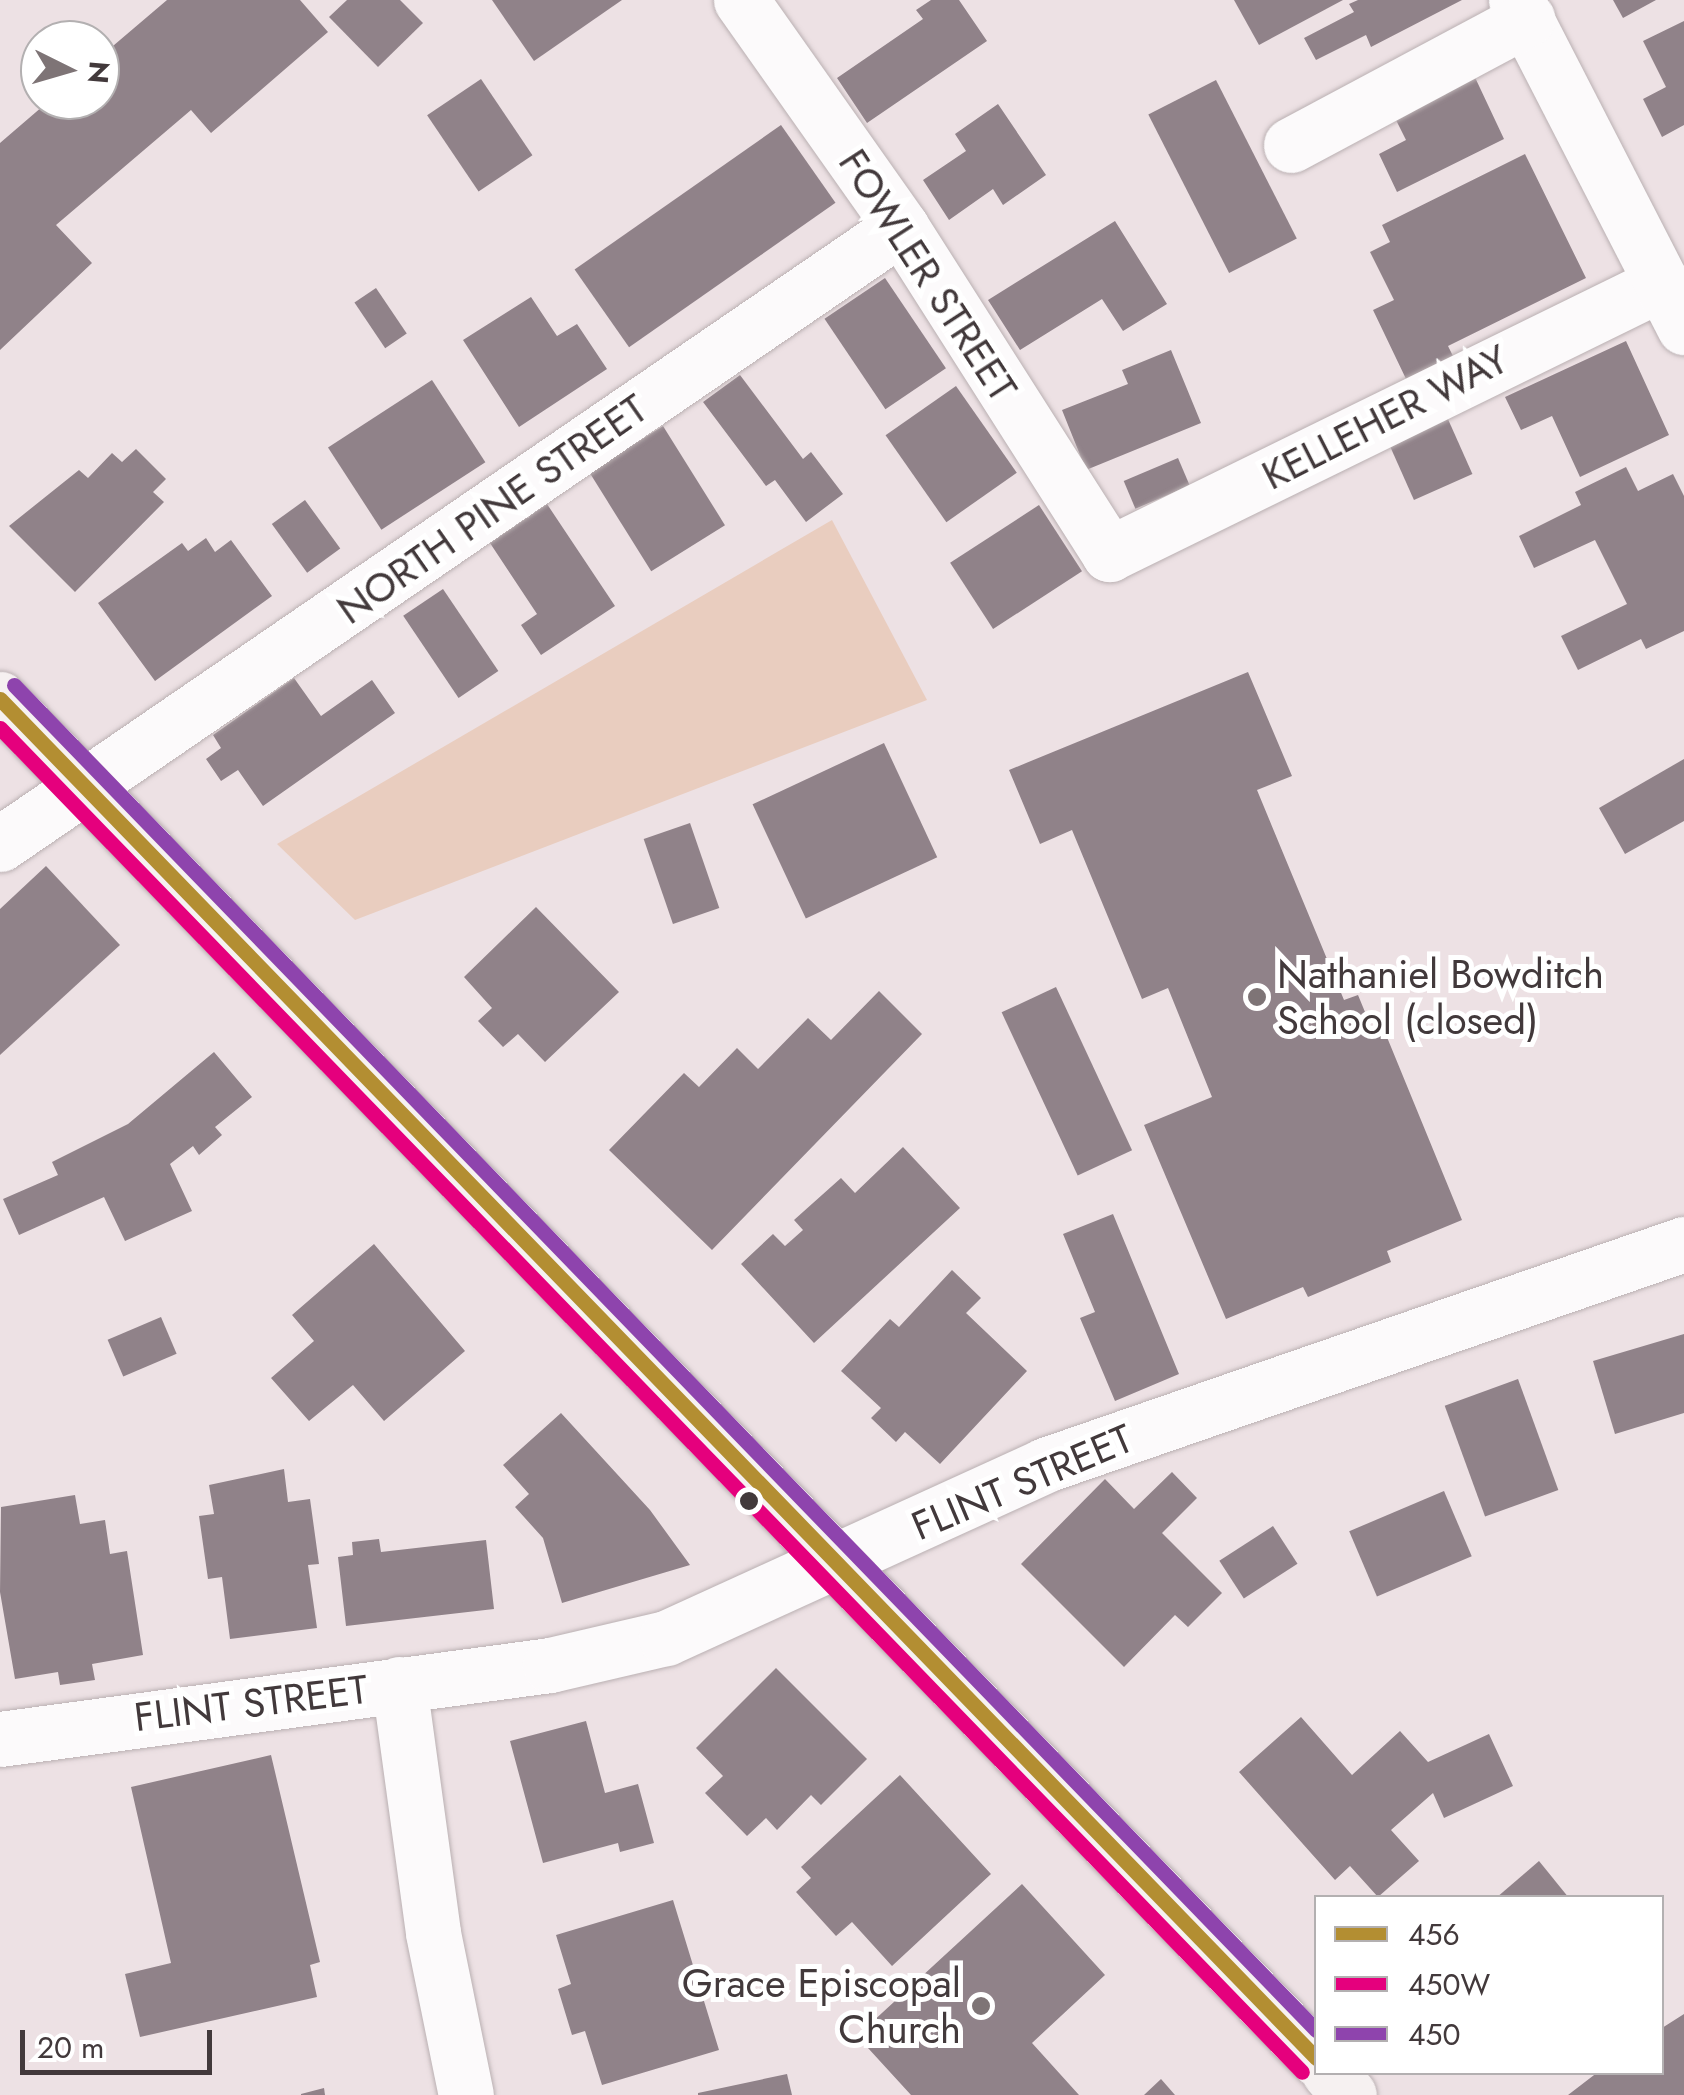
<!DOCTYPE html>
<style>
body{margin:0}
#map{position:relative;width:1684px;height:2095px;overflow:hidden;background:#ede1e4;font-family:Jost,sans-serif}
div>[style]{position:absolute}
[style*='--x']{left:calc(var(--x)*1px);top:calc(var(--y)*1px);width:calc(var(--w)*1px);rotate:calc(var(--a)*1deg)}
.green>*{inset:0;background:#e9cdbf}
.building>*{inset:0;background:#908289;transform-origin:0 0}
.roads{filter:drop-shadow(0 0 2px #bab0b2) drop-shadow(0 0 2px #bab0b2)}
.minor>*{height:55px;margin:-27.5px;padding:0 27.5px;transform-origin:27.5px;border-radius:27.5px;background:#fcfafb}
.major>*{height:55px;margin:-27.5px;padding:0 27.5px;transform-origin:27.5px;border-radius:27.5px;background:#f6f1f1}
.bus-1>*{height:15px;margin:-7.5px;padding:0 7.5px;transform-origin:7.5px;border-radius:7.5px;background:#b38e32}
.bus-2>*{height:15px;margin:-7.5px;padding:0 7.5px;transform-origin:7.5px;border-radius:7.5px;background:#e5007d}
.bus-3>*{height:15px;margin:-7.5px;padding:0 7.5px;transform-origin:7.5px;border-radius:7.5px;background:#8e44ad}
.dots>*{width:28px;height:28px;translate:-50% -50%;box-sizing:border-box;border:5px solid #fff;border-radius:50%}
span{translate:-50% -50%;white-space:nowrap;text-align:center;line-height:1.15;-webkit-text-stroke:10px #fff;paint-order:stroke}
.street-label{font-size:40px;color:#42393b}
.poi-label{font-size:40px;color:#42393b}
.left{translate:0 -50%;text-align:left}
.right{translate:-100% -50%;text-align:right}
.legend{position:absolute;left:1314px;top:1895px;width:350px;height:180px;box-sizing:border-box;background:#fff;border:2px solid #b3b0b1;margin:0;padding:12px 18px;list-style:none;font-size:30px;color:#42393b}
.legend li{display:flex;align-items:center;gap:20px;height:50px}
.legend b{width:50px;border:2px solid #b3b0b1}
.north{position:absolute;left:20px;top:20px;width:100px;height:100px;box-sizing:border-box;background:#fff;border:2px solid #b3b0b1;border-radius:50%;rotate:95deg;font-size:28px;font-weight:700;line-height:40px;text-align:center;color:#42393b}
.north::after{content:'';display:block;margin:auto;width:35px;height:45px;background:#7e7476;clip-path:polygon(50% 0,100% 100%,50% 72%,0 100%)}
.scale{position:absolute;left:20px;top:2030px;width:192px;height:45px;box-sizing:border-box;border:5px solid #42393b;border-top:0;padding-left:12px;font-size:30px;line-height:35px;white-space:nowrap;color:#42393b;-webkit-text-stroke:8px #fff;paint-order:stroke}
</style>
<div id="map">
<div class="green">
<i style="clip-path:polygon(832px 520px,927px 700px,355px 920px,277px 844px)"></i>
</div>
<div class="building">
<i style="clip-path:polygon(167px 0,300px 0,328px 32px,211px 133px,191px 110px,56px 225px,92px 263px,0 350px,0 143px,50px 100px,100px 100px,100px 57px)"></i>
<i style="clip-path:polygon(347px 0,400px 0,423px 23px,378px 67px,329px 17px)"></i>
<i style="clip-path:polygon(492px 0,622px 0,534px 61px)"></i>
<i style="clip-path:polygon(931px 0,959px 0,987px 41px,867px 123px,837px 78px,923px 19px,916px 10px)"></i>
<i style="clip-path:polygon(1234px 0,1343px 0,1259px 45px)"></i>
<i style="clip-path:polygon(1358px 0,1462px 0,1371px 47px,1366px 35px,1316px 60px,1304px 38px,1354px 12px,1349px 4px)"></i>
<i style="clip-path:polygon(1613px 0,1656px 0,1623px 18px)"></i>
<i style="clip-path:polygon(1684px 21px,1684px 125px,1662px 137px,1643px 99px,1666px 87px,1643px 41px)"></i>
<i style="clip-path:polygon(1472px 71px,1504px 139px,1397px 192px,1379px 154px,1406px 140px,1391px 110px)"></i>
<i style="left:481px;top:79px;width:92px;height:65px;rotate:56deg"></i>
<i style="left:1216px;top:80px;width:178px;height:76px;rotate:63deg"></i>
<i style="clip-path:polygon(998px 104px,1046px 175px,1003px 205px,993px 189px,949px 220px,923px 180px,966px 151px,955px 134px)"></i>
<i style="left:781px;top:125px;width:95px;height:252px;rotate:55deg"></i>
<i style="clip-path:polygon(1525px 154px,1586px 278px,1448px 346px,1454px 358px,1407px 381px,1373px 310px,1394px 300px,1370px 252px,1390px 242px,1382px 225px)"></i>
<i style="clip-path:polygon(1115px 221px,1167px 304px,1123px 331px,1102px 299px,1020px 350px,988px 300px)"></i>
<i style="left:885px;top:278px;width:109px;height:73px;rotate:56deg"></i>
<i style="left:376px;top:288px;width:55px;height:26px;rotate:56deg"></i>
<i style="clip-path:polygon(531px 297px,557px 336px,577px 324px,607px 369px,519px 427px,463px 340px)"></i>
<i style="clip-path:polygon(1626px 341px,1669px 435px,1580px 477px,1552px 416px,1521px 430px,1505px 397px)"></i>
<i style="clip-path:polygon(1171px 350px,1201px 423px,1086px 470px,1062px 410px,1128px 384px,1122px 370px)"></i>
<i style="clip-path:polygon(740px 375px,803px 459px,811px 452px,843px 494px,806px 522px,775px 480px,766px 486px,703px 402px)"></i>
<i style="left:432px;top:380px;width:98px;height:124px;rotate:57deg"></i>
<i style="left:956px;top:386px;width:106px;height:86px;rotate:55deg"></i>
<i style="left:1435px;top:390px;width:92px;height:64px;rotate:66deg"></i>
<i style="left:663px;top:426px;width:117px;height:87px;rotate:58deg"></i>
<i style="clip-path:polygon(136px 449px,166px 479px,153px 492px,164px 502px,75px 592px,9px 526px,79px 470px,88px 478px,112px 453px,122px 462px)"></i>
<i style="left:1178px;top:458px;width:30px;height:59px;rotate:67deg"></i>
<i style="clip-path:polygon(1626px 467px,1638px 491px,1673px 474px,1684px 496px,1684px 631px,1646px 649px,1641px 639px,1578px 670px,1561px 636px,1627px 604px,1595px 540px,1534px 568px,1519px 536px,1581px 505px,1575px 492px)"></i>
<i style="left:305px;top:500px;width:60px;height:41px;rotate:54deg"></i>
<i style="clip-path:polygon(547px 504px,615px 606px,541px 655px,521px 625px,537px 614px,490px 543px)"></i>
<i style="left:1039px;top:505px;width:79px;height:106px;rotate:57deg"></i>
<i style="clip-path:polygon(206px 538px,215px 552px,231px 540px,272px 596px,155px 681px,98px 603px,182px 543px,188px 551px)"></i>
<i style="left:443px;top:589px;width:99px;height:48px;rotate:56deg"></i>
<i style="clip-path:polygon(1248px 672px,1292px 776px,1257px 790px,1344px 1000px,1358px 995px,1372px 1029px,1382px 1025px,1462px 1220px,1387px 1251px,1391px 1262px,1308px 1297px,1303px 1287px,1226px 1319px,1144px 1125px,1212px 1097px,1168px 988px,1142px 999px,1072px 830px,1040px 844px,1009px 770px)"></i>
<i style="clip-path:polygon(294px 678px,321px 716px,372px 680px,395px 713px,263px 806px,238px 770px,221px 781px,206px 759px,221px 748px,213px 735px)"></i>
<i style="left:884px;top:743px;width:126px;height:145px;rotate:65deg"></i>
<i style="clip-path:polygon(1684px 759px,1684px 821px,1625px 854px,1599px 808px)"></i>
<i style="left:690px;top:823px;width:90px;height:49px;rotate:71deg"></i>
<i style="clip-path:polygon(46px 866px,120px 945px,0 1055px,0 909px)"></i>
<i style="clip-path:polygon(536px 907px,619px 992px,545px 1062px,518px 1034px,503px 1047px,478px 1021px,492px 1008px,464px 977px)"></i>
<i style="left:1056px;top:987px;width:180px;height:60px;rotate:65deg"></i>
<i style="clip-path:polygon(879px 991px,922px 1034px,712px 1250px,609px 1150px,684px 1073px,699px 1087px,737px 1048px,758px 1069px,808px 1018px,831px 1040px)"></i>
<i style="clip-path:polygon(214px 1052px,252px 1097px,215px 1127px,222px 1135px,199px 1155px,193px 1146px,170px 1164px,192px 1211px,125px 1241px,104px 1197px,19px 1235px,3px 1199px,58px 1175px,52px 1162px,128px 1124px)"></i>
<i style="clip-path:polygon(903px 1147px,960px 1208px,814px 1343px,741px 1264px,773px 1234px,785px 1246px,803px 1230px,794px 1220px,841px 1178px,855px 1193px)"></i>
<i style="clip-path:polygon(1113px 1214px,1179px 1374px,1115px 1401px,1080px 1318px,1095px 1312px,1063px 1234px)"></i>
<i style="clip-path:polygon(374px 1244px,465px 1351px,384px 1421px,353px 1385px,309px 1421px,271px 1378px,314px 1341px,292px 1315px)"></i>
<i style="clip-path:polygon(952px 1270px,981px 1298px,966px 1313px,1027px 1371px,940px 1464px,905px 1432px,896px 1442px,871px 1418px,881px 1408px,841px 1371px,890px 1319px,899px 1327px)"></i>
<i style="left:161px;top:1317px;width:40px;height:58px;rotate:67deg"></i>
<i style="clip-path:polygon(1684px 1334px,1684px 1413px,1615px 1434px,1593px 1361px)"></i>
<i style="left:1518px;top:1379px;width:118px;height:78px;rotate:70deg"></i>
<i style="clip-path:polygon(561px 1413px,650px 1510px,690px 1565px,562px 1603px,543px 1538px,515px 1507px,529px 1494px,503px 1465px)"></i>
<i style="clip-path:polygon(284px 1469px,288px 1502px,310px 1499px,319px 1564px,308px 1565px,317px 1628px,230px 1639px,222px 1577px,208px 1579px,199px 1516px,214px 1514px,209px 1485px)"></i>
<i style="clip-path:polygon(1172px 1472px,1197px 1498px,1162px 1533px,1222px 1593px,1188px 1627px,1175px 1615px,1124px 1667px,1021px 1564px,1105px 1479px,1134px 1509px)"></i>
<i style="left:1444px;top:1491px;width:71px;height:103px;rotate:67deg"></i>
<i style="clip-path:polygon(75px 1495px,80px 1524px,105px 1520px,110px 1554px,127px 1551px,143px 1655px,92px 1664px,95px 1680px,60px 1685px,58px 1672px,15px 1679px,0 1592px,1px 1507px)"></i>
<i style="left:1273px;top:1526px;width:45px;height:64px;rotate:57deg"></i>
<i style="clip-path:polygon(379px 1539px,381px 1552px,486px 1540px,494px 1609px,346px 1626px,338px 1557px,353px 1555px,352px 1542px)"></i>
<i style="clip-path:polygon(776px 1668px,867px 1759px,821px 1805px,811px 1795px,777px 1830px,766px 1818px,747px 1836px,705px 1793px,723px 1776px,696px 1748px)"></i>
<i style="clip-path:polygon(1301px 1717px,1352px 1775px,1400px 1731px,1428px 1762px,1489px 1734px,1513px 1786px,1444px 1818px,1433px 1793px,1391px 1830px,1419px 1861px,1378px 1897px,1350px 1866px,1335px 1880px,1239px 1772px)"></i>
<i style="clip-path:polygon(586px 1721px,605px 1793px,638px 1784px,654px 1843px,620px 1852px,618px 1843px,543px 1863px,510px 1741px)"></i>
<i style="clip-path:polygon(271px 1755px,320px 1962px,310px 1965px,317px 1997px,140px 2037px,125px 1974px,171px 1963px,131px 1787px)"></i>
<i style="clip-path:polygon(900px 1775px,991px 1874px,892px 1966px,852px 1922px,836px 1936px,796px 1892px,811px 1878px,801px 1867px)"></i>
<i style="clip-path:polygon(1539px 1861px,1569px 1898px,1496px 1898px)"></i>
<i style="clip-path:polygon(1022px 1884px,1105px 1975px,1032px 2043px,1079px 2095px,911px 2095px,857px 2036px)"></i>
<i style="clip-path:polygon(673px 1900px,719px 2050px,602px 2085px,585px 2031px,572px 2035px,558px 1989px,571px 1984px,556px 1935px)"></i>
<i style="clip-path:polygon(1684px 2014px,1684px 2095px,1568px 2095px,1598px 2072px,1662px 2072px,1662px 2028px)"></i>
<i style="clip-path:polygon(787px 2074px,792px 2095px,698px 2095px,698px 2093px)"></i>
<i style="clip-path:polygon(1161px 2079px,1175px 2095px,1144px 2095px)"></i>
<i style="clip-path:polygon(324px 2088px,325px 2095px,301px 2095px,301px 2094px)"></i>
</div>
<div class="roads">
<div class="minor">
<i style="--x:741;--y:0;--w:278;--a:54.8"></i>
<i style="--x:901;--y:227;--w:388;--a:57.5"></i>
<i style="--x:1109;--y:554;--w:616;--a:-26.11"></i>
<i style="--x:1516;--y:0;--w:368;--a:62.8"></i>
<i style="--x:1291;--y:145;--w:268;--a:-28.1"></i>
<i style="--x:0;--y:844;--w:1092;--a:-34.4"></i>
<i style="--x:399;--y:1684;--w:251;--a:82.2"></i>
<i style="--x:433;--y:1933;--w:165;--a:78.5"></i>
<i style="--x:0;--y:1739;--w:555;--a:-7.66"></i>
<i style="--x:550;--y:1665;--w:119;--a:-13.1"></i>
<i style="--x:666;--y:1638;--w:417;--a:-24.5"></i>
<i style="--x:1045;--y:1465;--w:676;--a:-19.08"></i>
</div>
<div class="major">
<i style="--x:0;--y:699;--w:1892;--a:45.92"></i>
<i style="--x:1329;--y:2072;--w:30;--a:49"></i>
</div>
</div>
<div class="bus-1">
<i style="--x:0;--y:699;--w:1892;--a:45.92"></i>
</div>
<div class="bus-2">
<i style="--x:0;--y:728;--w:1871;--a:45.91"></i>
</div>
<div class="bus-3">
<i style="--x:14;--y:685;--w:1872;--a:45.93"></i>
</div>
<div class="dots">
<i style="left:1257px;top:997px;background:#7e7476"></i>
<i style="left:749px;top:1501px;background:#42393b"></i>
<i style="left:981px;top:2006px;background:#7e7476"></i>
</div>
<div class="street-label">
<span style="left:928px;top:275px;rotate:57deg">FOWLER STREET</span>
<span style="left:1385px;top:417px;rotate:-27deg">KELLEHER WAY</span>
<span style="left:492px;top:509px;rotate:-35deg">NORTH PINE STREET</span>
<span style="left:1022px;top:1482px;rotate:-23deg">FLINT STREET</span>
<span style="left:251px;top:1703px;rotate:-7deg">FLINT STREET</span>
</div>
<div class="poi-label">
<span class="left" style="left:1277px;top:997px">Nathaniel Bowditch<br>School (closed)</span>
<span class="right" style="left:961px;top:2006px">Grace Episcopal<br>Church</span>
</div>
<ul class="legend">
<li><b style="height:12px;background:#b38e32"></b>456</li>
<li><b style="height:12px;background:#e5007d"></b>450W</li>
<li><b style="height:12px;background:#8e44ad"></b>450</li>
</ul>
<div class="north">N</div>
<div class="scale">20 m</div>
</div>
